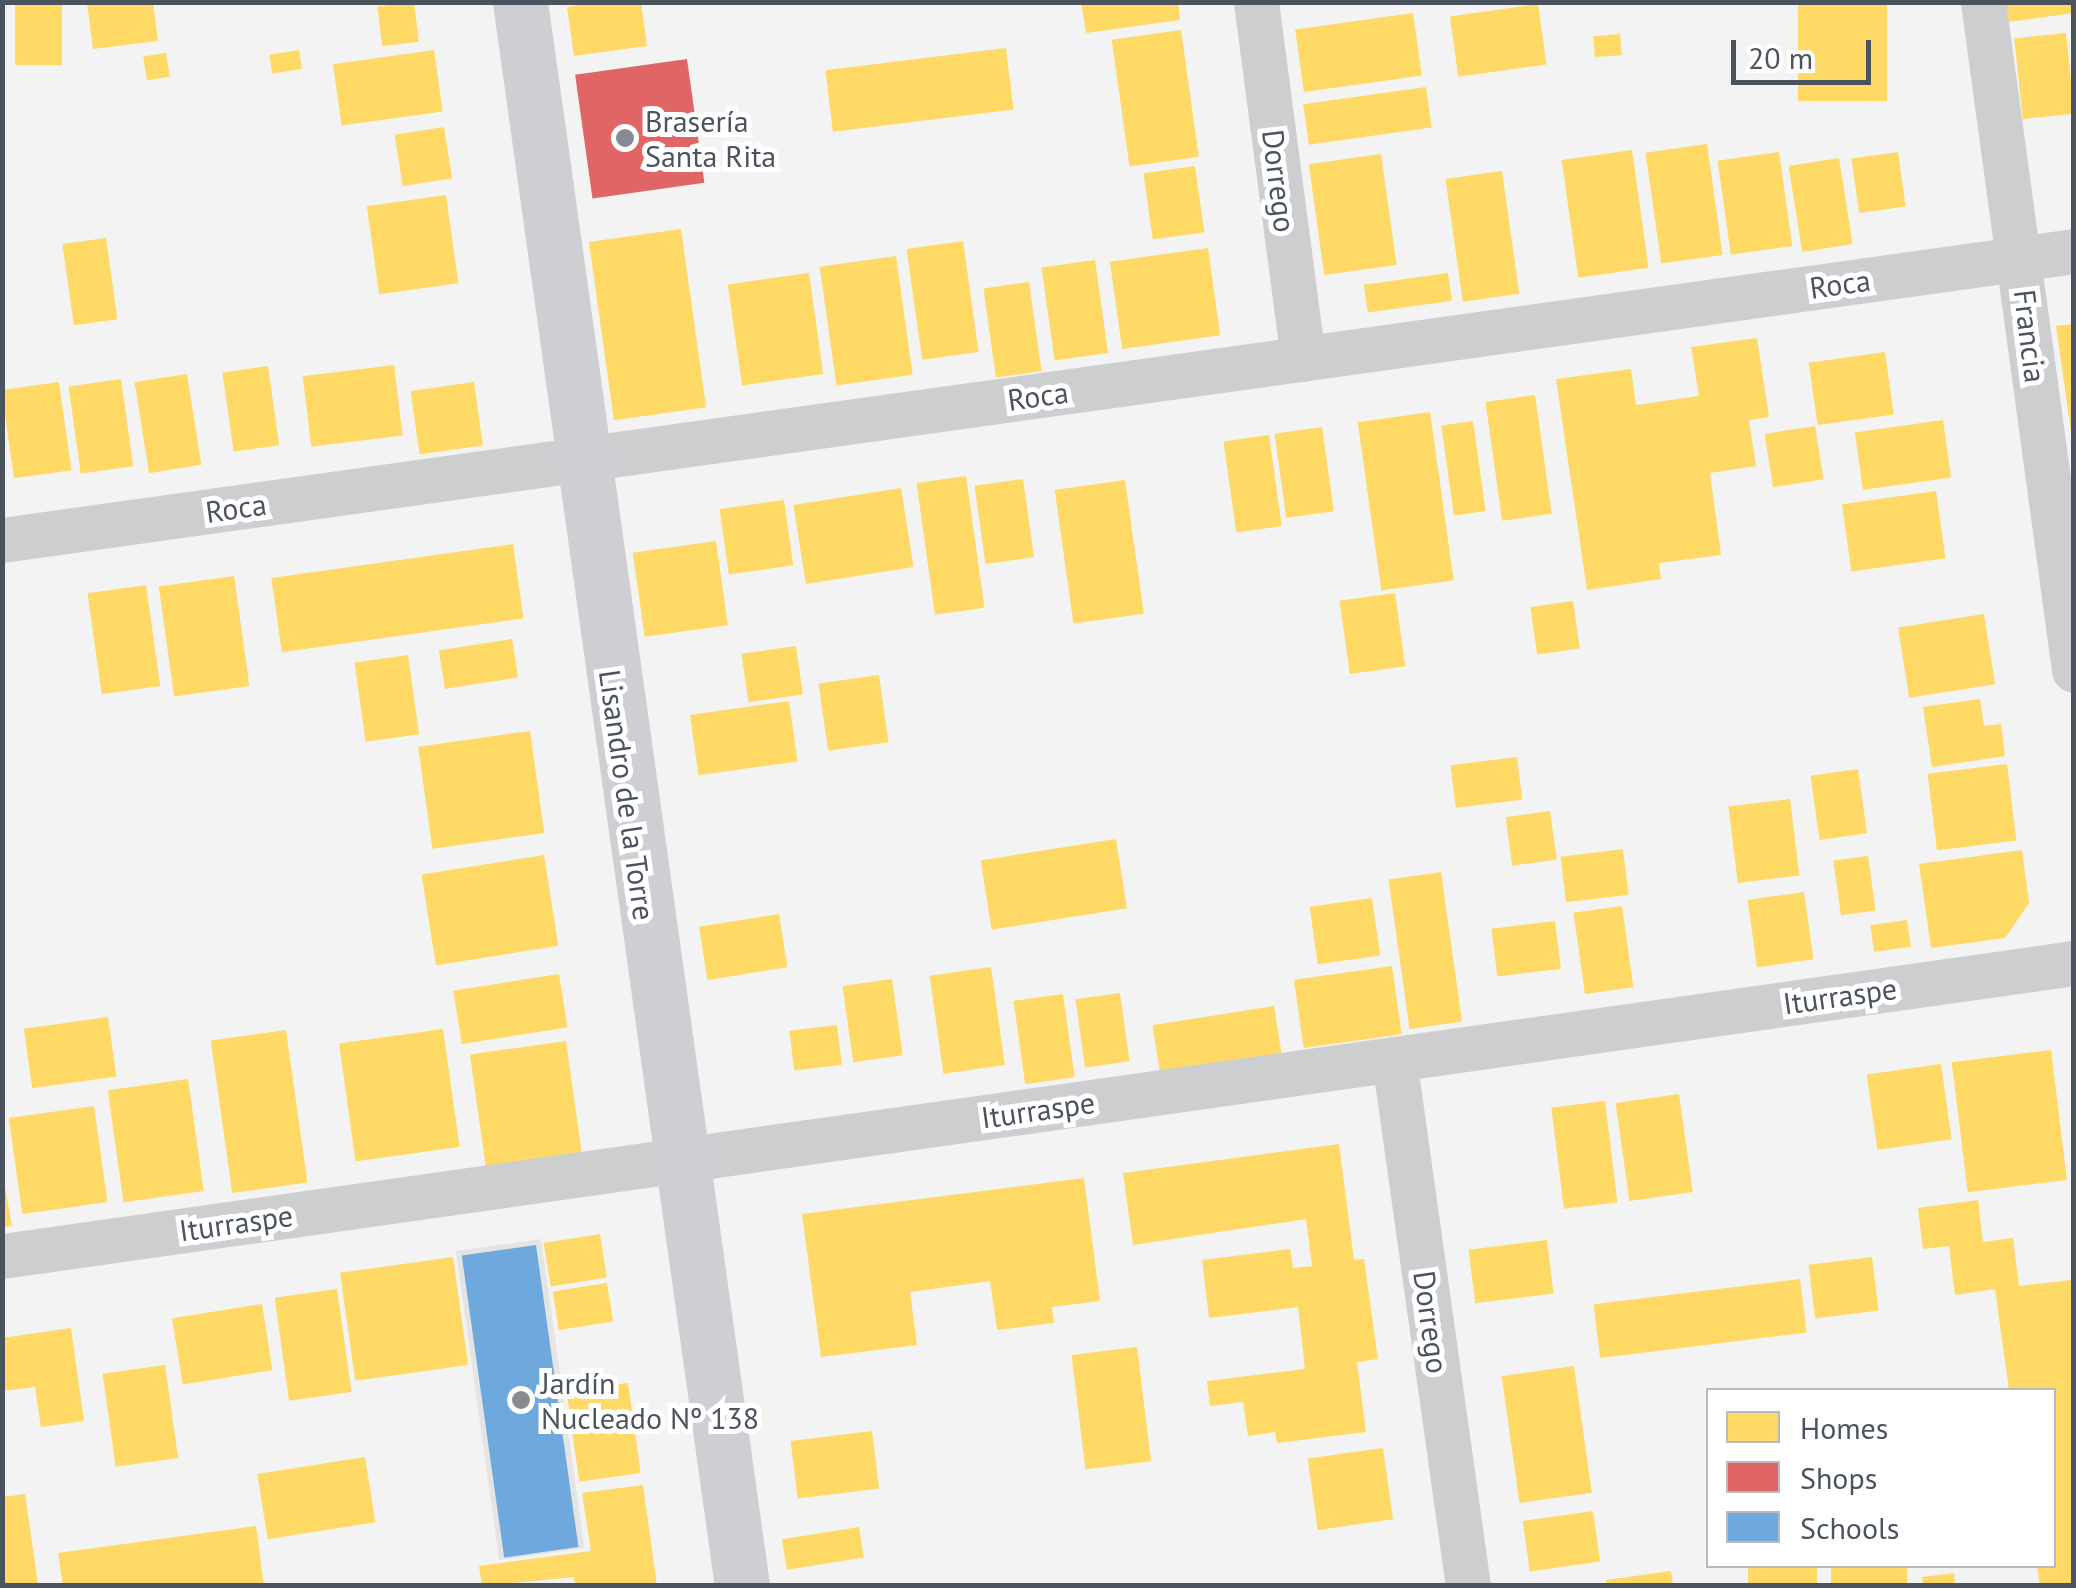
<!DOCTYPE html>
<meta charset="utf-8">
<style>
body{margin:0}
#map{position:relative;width:2076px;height:1588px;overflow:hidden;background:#f3f3f3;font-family:"PT Sans",sans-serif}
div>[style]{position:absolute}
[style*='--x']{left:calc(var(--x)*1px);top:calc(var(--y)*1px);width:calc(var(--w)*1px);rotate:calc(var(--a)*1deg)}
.education>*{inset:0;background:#e5e4e4;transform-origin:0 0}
.homes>*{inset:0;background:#ffd966;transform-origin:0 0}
.shops>*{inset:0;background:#e06666;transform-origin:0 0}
.schools>*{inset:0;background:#6fa8dc;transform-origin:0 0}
.street>*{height:45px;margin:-22.5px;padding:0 22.5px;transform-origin:22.5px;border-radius:22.5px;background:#cdced0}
.secondary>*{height:55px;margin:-27.5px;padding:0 27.5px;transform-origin:27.5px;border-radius:27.5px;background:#cdcfd2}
.dots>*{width:28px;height:28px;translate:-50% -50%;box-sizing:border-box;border:5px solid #fff;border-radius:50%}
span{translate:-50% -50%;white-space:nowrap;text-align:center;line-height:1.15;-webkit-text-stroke:10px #fff;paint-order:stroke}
.poi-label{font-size:30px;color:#4b535e}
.left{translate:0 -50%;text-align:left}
.street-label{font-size:30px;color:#4b535e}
.frame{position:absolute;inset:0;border:5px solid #4b535e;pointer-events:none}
.legend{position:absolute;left:1706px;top:1388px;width:350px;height:180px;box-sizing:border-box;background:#fff;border:2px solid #b7babf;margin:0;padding:12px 18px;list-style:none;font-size:30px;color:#4b535e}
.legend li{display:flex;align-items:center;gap:20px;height:50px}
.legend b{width:50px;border:2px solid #b7babf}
.scale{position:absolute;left:1731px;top:40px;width:140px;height:45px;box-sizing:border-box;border:5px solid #4b535e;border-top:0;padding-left:12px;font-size:30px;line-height:35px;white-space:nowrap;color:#4b535e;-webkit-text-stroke:8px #fff;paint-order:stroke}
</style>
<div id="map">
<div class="education">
<i style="left:541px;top:1239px;width:312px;height:86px;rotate:82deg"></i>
</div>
<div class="homes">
<i style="left:15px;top:2px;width:47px;height:63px"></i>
<i style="clip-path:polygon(87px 2px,153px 2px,158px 41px,93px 49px)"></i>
<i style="left:414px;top:2px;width:40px;height:37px;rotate:83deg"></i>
<i style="clip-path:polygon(600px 2px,641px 2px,647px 46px,574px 56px,567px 7px)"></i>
<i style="clip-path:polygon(1081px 2px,1178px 2px,1180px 20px,1086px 33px)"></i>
<i style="left:1798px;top:2px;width:89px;height:99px"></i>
<i style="clip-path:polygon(1999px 2px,2074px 2px,2074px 13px,2002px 23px)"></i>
<i style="left:1538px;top:4px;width:61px;height:89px;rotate:82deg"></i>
<i style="left:1413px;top:13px;width:63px;height:119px;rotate:82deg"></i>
<i style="left:1181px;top:30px;width:128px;height:70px;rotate:82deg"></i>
<i style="left:2066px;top:33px;width:81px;height:52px;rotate:84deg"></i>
<i style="left:1620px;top:34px;width:21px;height:27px;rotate:85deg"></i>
<i style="left:1006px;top:48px;width:62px;height:182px;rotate:83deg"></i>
<i style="left:299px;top:50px;width:19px;height:30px;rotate:81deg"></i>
<i style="left:434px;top:50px;width:62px;height:102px;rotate:82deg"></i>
<i style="left:166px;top:53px;width:24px;height:23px;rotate:81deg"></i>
<i style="left:1426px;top:87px;width:41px;height:124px;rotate:82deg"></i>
<i style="left:444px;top:127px;width:52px;height:50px;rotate:81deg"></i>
<i style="left:1707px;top:144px;width:112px;height:62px;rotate:82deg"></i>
<i style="left:1632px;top:150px;width:119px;height:71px;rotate:82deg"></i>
<i style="left:1779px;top:152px;width:95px;height:62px;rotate:82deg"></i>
<i style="left:1898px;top:152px;width:55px;height:47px;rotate:82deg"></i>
<i style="left:1381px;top:154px;width:112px;height:73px;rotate:82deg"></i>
<i style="left:1839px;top:158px;width:87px;height:51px;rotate:81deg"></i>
<i style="left:1195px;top:166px;width:67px;height:52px;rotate:82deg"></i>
<i style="left:1502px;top:171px;width:124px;height:57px;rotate:82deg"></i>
<i style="left:446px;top:195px;width:89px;height:80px;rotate:82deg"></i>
<i style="left:681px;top:229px;width:180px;height:93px;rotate:82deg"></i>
<i style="left:106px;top:238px;width:82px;height:44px;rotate:82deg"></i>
<i style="left:963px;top:241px;width:112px;height:57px;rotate:82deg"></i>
<i style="left:1208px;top:248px;width:88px;height:99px;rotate:82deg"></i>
<i style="left:896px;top:256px;width:120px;height:77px;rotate:82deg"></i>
<i style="left:1095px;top:260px;width:94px;height:54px;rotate:82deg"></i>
<i style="left:809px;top:273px;width:102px;height:82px;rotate:82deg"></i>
<i style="left:1448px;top:273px;width:28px;height:85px;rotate:82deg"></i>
<i style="left:1029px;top:282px;width:90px;height:46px;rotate:82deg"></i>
<i style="clip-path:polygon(2074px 324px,2074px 431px,2071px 431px,2056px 326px)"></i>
<i style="clip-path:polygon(1757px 338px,1769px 417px,1749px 420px,1756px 466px,1710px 473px,1721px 555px,1659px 563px,1661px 579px,1587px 590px,1556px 379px,1631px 369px,1636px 405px,1699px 396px,1691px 347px)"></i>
<i style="left:1885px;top:352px;width:63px;height:77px;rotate:82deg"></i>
<i style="left:394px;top:365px;width:71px;height:92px;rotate:83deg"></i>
<i style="left:268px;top:366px;width:80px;height:46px;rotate:82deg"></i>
<i style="left:187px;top:374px;width:92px;height:53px;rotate:81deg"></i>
<i style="left:121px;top:379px;width:88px;height:53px;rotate:82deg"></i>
<i style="left:59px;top:382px;width:89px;height:58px;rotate:82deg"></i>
<i style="left:474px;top:382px;width:64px;height:64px;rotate:82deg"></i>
<i style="left:1535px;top:395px;width:120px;height:50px;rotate:82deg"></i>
<i style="left:1430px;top:412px;width:170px;height:73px;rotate:82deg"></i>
<i style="left:1943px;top:420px;width:58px;height:89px;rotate:82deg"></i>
<i style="left:1473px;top:421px;width:91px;height:32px;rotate:82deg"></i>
<i style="left:1815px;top:426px;width:54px;height:51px;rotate:81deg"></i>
<i style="left:1322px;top:427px;width:85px;height:48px;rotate:82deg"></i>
<i style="left:1269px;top:435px;width:92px;height:46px;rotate:82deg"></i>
<i style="left:966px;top:476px;width:133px;height:50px;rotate:82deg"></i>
<i style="left:1023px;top:479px;width:79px;height:49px;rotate:82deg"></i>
<i style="left:1125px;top:480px;width:135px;height:71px;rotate:82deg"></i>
<i style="left:901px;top:488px;width:80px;height:109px;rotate:81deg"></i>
<i style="left:1936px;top:491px;width:68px;height:95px;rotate:82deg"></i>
<i style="left:784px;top:500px;width:66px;height:65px;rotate:82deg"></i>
<i style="left:716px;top:541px;width:85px;height:84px;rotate:82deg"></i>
<i style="left:513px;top:544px;width:75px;height:244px;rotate:82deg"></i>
<i style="left:234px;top:576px;width:111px;height:76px;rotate:82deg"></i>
<i style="left:146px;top:585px;width:102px;height:59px;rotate:82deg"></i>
<i style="left:1395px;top:593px;width:74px;height:56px;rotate:82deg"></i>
<i style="left:1573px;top:601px;width:48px;height:43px;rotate:82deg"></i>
<i style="left:1984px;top:614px;width:71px;height:87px;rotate:81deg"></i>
<i style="left:512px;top:639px;width:39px;height:74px;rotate:81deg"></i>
<i style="left:796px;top:646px;width:49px;height:55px;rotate:82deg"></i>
<i style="left:408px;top:655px;width:80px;height:54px;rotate:82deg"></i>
<i style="left:879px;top:675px;width:68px;height:61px;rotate:82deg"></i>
<i style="clip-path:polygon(1980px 699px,1984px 726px,2001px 724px,2005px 756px,1932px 767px,1923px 707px)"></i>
<i style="left:789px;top:701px;width:61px;height:100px;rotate:82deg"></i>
<i style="left:530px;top:731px;width:103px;height:113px;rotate:82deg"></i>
<i style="left:1517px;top:757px;width:43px;height:67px;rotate:83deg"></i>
<i style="left:2007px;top:764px;width:77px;height:80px;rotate:83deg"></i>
<i style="left:1858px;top:769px;width:65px;height:48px;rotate:82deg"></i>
<i style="left:1790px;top:799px;width:77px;height:62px;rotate:83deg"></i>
<i style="left:1550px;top:811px;width:49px;height:45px;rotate:82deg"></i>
<i style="left:1116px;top:839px;width:70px;height:137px;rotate:81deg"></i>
<i style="left:1623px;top:849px;width:46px;height:63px;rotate:83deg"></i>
<i style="clip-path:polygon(2022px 850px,2029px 903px,2005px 938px,1931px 948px,1919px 864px)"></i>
<i style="left:544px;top:855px;width:92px;height:124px;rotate:81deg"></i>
<i style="left:1868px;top:856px;width:55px;height:35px;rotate:82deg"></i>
<i style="left:1441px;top:872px;width:151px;height:53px;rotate:82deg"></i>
<i style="left:1804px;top:892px;width:68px;height:57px;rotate:82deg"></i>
<i style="left:1372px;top:898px;width:58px;height:63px;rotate:82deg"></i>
<i style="left:1622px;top:906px;width:82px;height:49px;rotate:82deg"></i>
<i style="left:779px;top:914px;width:54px;height:81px;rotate:81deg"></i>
<i style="left:1907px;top:920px;width:27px;height:37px;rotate:82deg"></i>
<i style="left:1555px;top:921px;width:48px;height:64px;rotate:83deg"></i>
<i style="left:1392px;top:966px;width:69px;height:99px;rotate:82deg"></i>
<i style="left:991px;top:967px;width:99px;height:62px;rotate:82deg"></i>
<i style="left:559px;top:974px;width:54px;height:107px;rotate:81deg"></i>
<i style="left:892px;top:979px;width:77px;height:50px;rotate:82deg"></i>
<i style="left:1120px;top:993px;width:69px;height:45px;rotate:82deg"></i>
<i style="left:1063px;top:994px;width:84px;height:50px;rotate:82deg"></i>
<i style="left:1274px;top:1006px;width:53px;height:123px;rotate:81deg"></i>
<i style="left:108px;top:1017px;width:60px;height:85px;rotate:82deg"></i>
<i style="left:837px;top:1025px;width:40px;height:48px;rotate:83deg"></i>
<i style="left:443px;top:1029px;width:119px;height:105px;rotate:82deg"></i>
<i style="left:286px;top:1030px;width:154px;height:76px;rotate:82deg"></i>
<i style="left:566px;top:1041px;width:119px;height:97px;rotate:82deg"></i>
<i style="left:2051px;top:1050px;width:131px;height:100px;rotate:83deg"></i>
<i style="left:1941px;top:1064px;width:76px;height:75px;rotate:82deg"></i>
<i style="left:188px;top:1079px;width:113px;height:81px;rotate:82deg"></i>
<i style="left:1679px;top:1094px;width:99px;height:64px;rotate:82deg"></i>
<i style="left:1605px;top:1101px;width:102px;height:54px;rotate:83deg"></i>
<i style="left:94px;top:1106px;width:97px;height:86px;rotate:82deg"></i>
<i style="clip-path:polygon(1339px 1144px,1354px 1260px,1364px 1259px,1378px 1359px,1357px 1362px,1366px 1432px,1277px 1443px,1275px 1432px,1248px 1436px,1243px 1402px,1210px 1406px,1207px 1381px,1305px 1369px,1298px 1307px,1209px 1318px,1202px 1260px,1290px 1249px,1293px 1268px,1312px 1266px,1306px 1219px,1133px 1245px,1123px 1173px)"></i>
<i style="clip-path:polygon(3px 1176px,12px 1226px,3px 1227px)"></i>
<i style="clip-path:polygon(1084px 1178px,1100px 1301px,1052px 1307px,1054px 1323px,997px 1330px,990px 1281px,910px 1292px,917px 1345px,821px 1357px,802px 1214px)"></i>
<i style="clip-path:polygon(1978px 1200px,1983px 1242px,2013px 1238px,2019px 1286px,2072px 1280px,2074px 1586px,2040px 1586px,2037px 1566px,2054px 1566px,2054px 1390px,2009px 1390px,1995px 1289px,1955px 1295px,1949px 1246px,1923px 1249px,1918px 1208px)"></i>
<i style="left:600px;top:1234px;width:44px;height:57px;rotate:81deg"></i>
<i style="left:1547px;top:1240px;width:54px;height:79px;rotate:83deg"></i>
<i style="left:453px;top:1257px;width:109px;height:114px;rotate:82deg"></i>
<i style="left:1872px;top:1257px;width:54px;height:64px;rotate:83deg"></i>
<i style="left:1800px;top:1279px;width:54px;height:208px;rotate:83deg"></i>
<i style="left:607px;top:1283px;width:39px;height:55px;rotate:81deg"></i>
<i style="left:337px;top:1289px;width:104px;height:63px;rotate:82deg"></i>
<i style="left:262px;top:1304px;width:67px;height:91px;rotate:81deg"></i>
<i style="clip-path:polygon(71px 1328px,84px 1421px,41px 1427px,35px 1387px,2px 1391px,2px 1338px)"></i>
<i style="left:1137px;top:1347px;width:115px;height:66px;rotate:83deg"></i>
<i style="left:165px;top:1365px;width:94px;height:63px;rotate:82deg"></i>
<i style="left:1574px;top:1366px;width:128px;height:73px;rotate:82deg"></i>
<i style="left:628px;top:1383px;width:91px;height:62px;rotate:82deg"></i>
<i style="left:872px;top:1431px;width:58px;height:82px;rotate:83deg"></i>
<i style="left:1383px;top:1448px;width:72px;height:76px;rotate:82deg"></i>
<i style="left:365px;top:1457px;width:66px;height:109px;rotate:81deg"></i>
<i style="clip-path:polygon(643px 1485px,657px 1586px,575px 1586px,574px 1577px,482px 1586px,479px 1566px,591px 1551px,582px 1493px)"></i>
<i style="clip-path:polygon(25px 1494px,38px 1584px,2px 1586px,2px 1497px)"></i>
<i style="left:1593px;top:1511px;width:51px;height:71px;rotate:82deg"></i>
<i style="clip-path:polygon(256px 1526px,264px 1586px,63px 1586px,58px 1553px)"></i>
<i style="left:859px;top:1527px;width:31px;height:78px;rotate:81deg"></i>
<i style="left:1748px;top:1566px;width:69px;height:20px"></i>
<i style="left:1831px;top:1566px;width:76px;height:20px"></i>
<i style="clip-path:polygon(1671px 1571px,1673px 1586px,1607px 1586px,1606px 1580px)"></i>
<i style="clip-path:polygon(1954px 1573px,1955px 1586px,1923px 1586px,1922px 1577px)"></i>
</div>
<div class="shops">
<i style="left:687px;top:59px;width:125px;height:113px;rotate:82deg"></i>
</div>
<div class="schools">
<i style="left:536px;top:1245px;width:305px;height:75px;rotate:82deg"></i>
</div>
<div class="street">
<i style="--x:1256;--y:2;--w:360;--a:82.5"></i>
<i style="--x:1983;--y:2;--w:674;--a:82.24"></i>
<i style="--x:2;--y:540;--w:2092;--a:-7.94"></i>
<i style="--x:1394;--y:1059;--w:532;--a:82.01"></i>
<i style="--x:2;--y:1256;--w:2093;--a:-8.05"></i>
</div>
<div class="secondary">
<i style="--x:520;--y:2;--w:1599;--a:82.02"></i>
</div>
<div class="dots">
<i style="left:625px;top:138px;background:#868b92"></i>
<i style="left:521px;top:1400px;background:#868b92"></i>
</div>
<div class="poi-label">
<span class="left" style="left:645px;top:138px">Brasería<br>Santa Rita</span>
<span class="left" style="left:541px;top:1400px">Jardín<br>Nucleado Nº 138</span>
</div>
<div class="street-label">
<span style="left:1279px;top:181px;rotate:83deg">Dorrego</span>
<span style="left:1840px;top:284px;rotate:-8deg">Roca</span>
<span style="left:2030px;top:336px;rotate:83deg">Francia</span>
<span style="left:1038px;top:396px;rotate:-8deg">Roca</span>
<span style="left:236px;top:508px;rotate:-8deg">Roca</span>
<span style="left:627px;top:795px;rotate:82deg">Lisandro de la Torre</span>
<span style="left:1840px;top:996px;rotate:-8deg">Iturraspe</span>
<span style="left:1038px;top:1110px;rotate:-8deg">Iturraspe</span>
<span style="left:236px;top:1223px;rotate:-8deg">Iturraspe</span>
<span style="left:1431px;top:1322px;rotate:82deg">Dorrego</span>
</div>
<div class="frame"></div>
<ul class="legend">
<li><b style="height:28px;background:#ffd966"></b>Homes</li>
<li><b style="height:28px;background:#e06666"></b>Shops</li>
<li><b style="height:28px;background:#6fa8dc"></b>Schools</li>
</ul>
<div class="scale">20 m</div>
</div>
